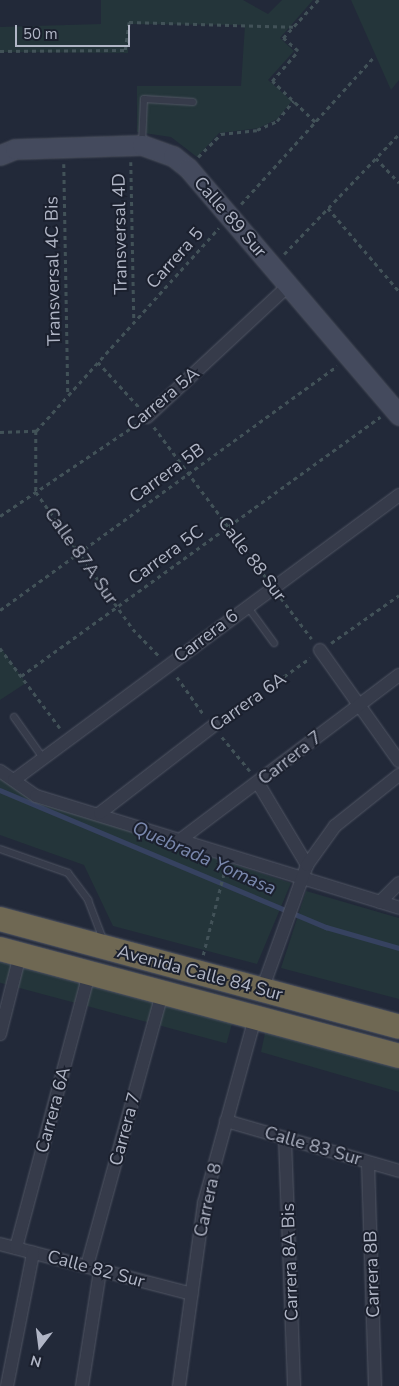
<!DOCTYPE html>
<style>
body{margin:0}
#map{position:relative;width:399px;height:1386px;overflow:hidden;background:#222939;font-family:"Nunito Sans",sans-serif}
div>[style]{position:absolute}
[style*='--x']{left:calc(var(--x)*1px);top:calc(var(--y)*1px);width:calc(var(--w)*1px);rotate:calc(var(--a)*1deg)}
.green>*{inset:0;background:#24353a;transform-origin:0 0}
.stream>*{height:4.5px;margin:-2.25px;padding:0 2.25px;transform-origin:2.25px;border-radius:2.25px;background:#364260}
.path>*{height:2.5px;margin-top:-1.25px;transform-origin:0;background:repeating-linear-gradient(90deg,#425258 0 4px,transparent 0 8px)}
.roads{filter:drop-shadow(0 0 1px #515664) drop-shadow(0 0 1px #515664)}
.lane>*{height:6px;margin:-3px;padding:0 3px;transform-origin:3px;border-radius:3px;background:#363b4a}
.street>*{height:12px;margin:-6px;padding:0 6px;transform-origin:6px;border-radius:6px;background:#363b4a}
.secondary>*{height:19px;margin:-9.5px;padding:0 9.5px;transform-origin:9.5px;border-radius:9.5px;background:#444a5d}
.highway>*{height:24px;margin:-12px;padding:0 12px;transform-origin:12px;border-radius:12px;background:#6f6853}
span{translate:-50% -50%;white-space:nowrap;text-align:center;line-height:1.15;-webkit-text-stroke:4px #1b202e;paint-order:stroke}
.street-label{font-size:18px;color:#b1b6c6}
.water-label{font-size:19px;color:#7a88ad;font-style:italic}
.north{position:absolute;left:15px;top:1321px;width:50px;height:50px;-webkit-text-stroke:4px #1b202e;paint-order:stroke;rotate:195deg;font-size:14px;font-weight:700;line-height:20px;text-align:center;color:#b1b6c6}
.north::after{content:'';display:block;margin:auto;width:18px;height:22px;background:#b1b6c6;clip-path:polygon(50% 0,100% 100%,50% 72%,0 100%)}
.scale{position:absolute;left:15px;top:25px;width:115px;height:22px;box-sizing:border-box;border:2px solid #b1b6c6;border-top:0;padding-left:6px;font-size:15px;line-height:18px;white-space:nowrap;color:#b1b6c6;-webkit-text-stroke:4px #1b202e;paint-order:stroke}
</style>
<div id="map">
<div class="green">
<i style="clip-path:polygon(101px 0,243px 0,268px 14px,282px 0,313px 0,280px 38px,294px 51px,268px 80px,292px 101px,277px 119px,259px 128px,219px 133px,197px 157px,171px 137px,137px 132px,137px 86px,241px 86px,245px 25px,129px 24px,128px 53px,0 52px,0 27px,101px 24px)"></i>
<i style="clip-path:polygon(351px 0,399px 0,399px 80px,391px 90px)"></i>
<i style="clip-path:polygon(0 647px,26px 683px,0 700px)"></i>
<i style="clip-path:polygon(0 777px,119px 827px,291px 883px,257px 964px,113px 926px,84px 865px,0 835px)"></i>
<i style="clip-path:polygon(306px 891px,399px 918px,399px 999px,281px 968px)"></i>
<i style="left:0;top:962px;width:240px;height:20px;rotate:15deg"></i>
<i style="clip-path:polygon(265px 1033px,399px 1069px,399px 1092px,261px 1052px)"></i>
</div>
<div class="stream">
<i style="--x:0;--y:790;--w:354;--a:22.8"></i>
<i style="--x:326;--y:927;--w:76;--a:16"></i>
</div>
<div class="path">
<i style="--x:0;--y:51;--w:125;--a:-0.5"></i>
<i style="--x:125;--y:50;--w:28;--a:-82"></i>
<i style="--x:129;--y:22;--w:164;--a:1.7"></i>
<i style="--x:315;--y:122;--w:59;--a:-136.4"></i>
<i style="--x:272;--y:81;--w:40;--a:-49"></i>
<i style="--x:298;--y:51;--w:20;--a:-139"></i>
<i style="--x:283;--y:38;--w:52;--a:-47.4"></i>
<i style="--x:198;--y:157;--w:33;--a:-45"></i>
<i style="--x:221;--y:134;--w:36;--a:-6"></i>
<i style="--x:257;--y:130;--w:22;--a:-24"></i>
<i style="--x:277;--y:121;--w:26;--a:-51"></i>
<i style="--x:376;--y:158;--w:34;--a:47"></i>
<i style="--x:131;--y:162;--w:159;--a:88.9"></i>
<i style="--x:64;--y:164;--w:229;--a:89"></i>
<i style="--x:241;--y:204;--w:198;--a:-47.9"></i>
<i style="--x:328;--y:208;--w:109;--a:49.5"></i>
<i style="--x:284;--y:254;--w:166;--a:-46.2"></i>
<i style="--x:98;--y:362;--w:61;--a:47.7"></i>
<i style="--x:154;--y:427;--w:187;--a:53.3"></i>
<i style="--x:36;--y:431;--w:273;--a:-48"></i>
<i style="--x:36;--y:431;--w:61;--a:90"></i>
<i style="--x:36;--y:492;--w:168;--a:54.7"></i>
<i style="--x:133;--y:629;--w:37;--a:46"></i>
<i style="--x:0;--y:432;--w:36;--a:-2"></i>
<i style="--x:0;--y:516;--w:165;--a:-33.9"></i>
<i style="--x:281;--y:598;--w:51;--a:52.9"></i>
<i style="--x:0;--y:610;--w:416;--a:-35.9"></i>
<i style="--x:331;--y:643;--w:83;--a:-35.2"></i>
<i style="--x:0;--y:648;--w:100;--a:53.1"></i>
<i style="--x:21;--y:676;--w:443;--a:-35.8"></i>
<i style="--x:177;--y:677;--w:47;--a:54.6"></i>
<i style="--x:225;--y:718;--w:104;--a:-35.2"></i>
<i style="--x:222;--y:737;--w:44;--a:50.5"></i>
<i style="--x:203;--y:955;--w:89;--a:-75.7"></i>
</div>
<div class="roads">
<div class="lane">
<i style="--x:142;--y:144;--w:45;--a:-87.5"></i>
<i style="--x:144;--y:99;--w:49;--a:3.5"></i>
<i style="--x:247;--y:606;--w:46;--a:53.9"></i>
<i style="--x:14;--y:717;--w:50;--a:54.7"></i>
<i style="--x:0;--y:849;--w:72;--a:19.4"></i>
<i style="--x:68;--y:873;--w:34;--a:53"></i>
<i style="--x:88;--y:900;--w:45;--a:69.1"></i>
</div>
<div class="street">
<i style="--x:147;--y:417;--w:194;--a:-42.9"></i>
<i style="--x:320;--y:650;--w:136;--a:54.6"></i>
<i style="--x:0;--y:771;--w:44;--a:34.8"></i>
<i style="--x:36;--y:796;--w:380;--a:17.1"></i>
<i style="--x:14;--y:780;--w:479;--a:-36.5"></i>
<i style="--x:258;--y:783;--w:96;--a:59.1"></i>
<i style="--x:100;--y:813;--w:143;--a:-37.6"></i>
<i style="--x:180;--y:840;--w:274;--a:-37"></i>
<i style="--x:380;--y:902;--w:27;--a:-45"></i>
<i style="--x:262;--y:990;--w:133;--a:-70.2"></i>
<i style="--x:307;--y:865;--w:48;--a:-54.3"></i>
<i style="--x:335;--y:826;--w:82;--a:-38.6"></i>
<i style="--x:0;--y:1034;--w:81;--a:-75.8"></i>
<i style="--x:226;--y:1121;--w:180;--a:16.1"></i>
<i style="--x:285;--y:1139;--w:247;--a:87.9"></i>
<i style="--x:368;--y:1163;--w:223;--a:88.2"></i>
<i style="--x:0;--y:1244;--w:198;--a:14.6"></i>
<i style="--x:16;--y:1248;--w:285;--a:-75.1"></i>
<i style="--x:87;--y:1266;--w:283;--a:-74.6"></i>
<i style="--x:7;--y:1386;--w:136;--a:-78.9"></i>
<i style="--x:82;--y:1386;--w:116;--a:-81.1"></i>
<i style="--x:179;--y:1386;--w:185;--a:-82.2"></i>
<i style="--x:204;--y:1203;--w:192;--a:-74.6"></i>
</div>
<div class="secondary">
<i style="--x:0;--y:155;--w:16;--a:-22"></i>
<i style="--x:15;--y:149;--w:127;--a:-1.8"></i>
<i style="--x:142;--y:145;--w:33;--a:20"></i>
<i style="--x:173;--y:156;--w:19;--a:39"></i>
<i style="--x:188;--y:168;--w:325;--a:49.5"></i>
</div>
<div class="highway">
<i style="--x:0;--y:919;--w:413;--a:15.1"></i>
<i style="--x:0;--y:949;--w:413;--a:15"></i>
</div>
</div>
<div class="street-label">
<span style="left:230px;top:217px;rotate:49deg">Calle 89 Sur</span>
<span style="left:120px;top:234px;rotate:-91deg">Transversal 4D</span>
<span style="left:175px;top:258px;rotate:-48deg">Carrera 5</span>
<span style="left:53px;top:271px;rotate:-91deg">Transversal 4C Bis</span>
<span style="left:163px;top:399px;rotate:-40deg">Carrera 5A</span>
<span style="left:167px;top:473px;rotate:-36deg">Carrera 5B</span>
<span style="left:166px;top:555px;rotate:-36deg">Carrera 5C</span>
<span style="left:81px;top:556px;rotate:55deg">Calle 87A Sur</span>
<span style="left:252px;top:559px;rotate:53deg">Calle 88 Sur</span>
<span style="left:206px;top:636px;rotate:-37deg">Carrera 6</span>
<span style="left:248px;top:702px;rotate:-35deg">Carrera 6A</span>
<span style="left:290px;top:758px;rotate:-38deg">Carrera 7</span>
<span style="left:200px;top:973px;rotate:15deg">Avenida Calle 84 Sur</span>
<span style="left:53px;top:1110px;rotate:-75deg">Carrera 6A</span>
<span style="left:125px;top:1129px;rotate:-75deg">Carrera 7</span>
<span style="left:313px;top:1146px;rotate:16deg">Calle 83 Sur</span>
<span style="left:208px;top:1200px;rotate:-78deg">Carrera 8</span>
<span style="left:290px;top:1262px;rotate:-92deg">Carrera 8A Bis</span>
<span style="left:96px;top:1269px;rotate:15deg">Calle 82 Sur</span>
<span style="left:372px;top:1274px;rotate:-92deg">Carrera 8B</span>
</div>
<div class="water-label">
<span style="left:204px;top:859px;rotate:24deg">Quebrada Yomasa</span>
</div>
<div class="north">N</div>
<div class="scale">50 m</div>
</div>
